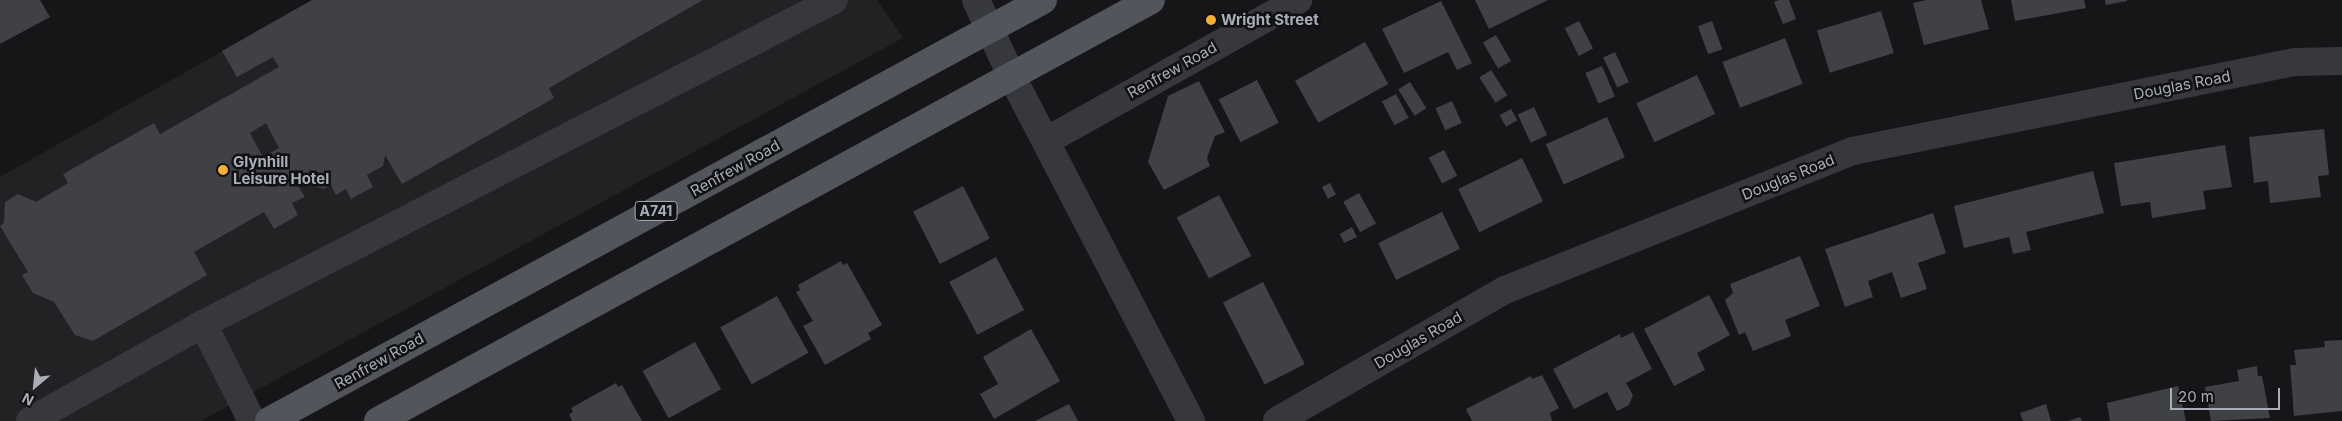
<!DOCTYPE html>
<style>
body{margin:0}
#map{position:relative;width:2342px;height:421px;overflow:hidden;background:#161618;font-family:Inter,sans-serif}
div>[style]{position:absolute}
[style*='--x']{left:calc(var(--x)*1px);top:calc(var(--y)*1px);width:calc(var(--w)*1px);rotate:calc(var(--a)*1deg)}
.built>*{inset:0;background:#222225}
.building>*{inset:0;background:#404145;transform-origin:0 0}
.minor>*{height:28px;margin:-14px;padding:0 14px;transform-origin:14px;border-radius:14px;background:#37383d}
.major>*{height:28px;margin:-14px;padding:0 14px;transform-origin:14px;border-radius:14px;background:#53555c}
.dots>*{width:14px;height:14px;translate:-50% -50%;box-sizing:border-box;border:2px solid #111113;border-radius:50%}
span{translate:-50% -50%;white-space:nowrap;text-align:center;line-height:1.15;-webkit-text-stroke:5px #111113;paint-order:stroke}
.shield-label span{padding:1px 4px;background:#111113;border:1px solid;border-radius:4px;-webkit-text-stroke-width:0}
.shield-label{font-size:14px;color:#a8adb8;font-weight:700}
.poi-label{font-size:15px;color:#a8adb8;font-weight:700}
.left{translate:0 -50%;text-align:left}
.street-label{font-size:15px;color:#a8adb8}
.north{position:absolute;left:10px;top:361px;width:50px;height:50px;-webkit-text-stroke:4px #111113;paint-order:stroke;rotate:208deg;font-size:14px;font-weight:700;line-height:20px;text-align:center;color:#a8adb8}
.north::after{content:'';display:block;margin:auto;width:18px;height:22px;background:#a8adb8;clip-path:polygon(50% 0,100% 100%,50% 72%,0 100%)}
.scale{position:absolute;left:2170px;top:388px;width:110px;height:22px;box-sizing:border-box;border:2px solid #a8adb8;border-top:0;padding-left:6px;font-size:15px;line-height:18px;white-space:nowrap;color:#a8adb8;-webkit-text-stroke:4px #111113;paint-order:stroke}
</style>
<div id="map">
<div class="built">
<i style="clip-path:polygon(313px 0,877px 0,903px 38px,201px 421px,0 421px,0 177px)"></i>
</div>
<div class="building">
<i style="clip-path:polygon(0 0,40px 0,50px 17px,0 44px)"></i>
<i style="clip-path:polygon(evenodd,312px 0,703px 0,549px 88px,554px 98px,402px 184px,385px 155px,383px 166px,367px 175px,373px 187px,351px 199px,346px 189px,336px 195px,331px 185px,324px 189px,302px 181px,297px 184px,305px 197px,292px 203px,298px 215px,274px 229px,264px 212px,194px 252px,207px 275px,93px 341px,75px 335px,54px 302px,33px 293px,22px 275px,28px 272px,0 226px,4px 223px,5px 202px,18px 194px,36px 202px,68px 183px,63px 174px,154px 123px,160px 134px,279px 67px,273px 57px,237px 77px,222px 51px,312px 0,266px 123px,279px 148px,263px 157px,250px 133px,266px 123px)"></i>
<i style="clip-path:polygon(1475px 0,1548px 0,1489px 29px)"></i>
<i style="clip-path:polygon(1779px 0,1789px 0,1796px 19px,1783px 24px,1774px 2px)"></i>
<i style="clip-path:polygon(1926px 0,1981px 0,1989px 29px,1924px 45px,1913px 3px)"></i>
<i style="clip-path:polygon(2011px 0,2084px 0,2086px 8px,2015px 21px)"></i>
<i style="clip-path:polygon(2105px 0,2127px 0,2127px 1px,2106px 5px)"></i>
<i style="clip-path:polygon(1441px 1px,1472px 63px,1457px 70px,1448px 52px,1404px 73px,1382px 29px)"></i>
<i style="left:1881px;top:11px;width:44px;height:67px;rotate:73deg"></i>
<i style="left:1579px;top:21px;width:31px;height:16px;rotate:63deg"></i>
<i style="left:1712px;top:21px;width:30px;height:15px;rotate:70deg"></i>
<i style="left:1496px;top:35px;width:30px;height:15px;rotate:60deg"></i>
<i style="left:1785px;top:38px;width:49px;height:67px;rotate:69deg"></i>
<i style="left:1365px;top:42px;width:48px;height:80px;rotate:61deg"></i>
<i style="left:1615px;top:52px;width:33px;height:13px;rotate:65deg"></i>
<i style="left:1602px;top:66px;width:33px;height:18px;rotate:67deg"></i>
<i style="left:1491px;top:70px;width:30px;height:14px;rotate:57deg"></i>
<i style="left:1697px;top:75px;width:43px;height:67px;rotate:65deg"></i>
<i style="left:1257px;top:80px;width:48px;height:43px;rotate:63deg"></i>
<i style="clip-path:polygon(1199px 81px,1225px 132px,1215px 136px,1207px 158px,1210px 166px,1164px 190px,1148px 162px,1168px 96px)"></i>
<i style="left:1410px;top:82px;width:31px;height:14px;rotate:58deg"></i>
<i style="left:1396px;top:94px;width:27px;height:16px;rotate:62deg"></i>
<i style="left:1452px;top:101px;width:24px;height:18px;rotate:66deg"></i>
<i style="left:1534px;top:107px;width:31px;height:18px;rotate:65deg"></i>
<i style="left:1511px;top:109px;width:13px;height:13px;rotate:61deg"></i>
<i style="left:1607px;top:117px;width:44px;height:67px;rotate:66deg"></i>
<i style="clip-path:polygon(2324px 129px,2329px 175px,2318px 176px,2321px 197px,2270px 203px,2268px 181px,2254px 183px,2249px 137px)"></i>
<i style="clip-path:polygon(2225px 145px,2232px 187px,2203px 191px,2206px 209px,2152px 218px,2150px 202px,2121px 206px,2114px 163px)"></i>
<i style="left:1444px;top:150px;width:29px;height:17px;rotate:63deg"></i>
<i style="left:1522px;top:158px;width:48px;height:71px;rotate:64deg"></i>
<i style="clip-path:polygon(2093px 171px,2104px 213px,2026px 232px,2031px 250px,2013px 254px,2009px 237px,1964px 248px,1954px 206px)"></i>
<i style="left:1330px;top:183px;width:13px;height:9px;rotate:63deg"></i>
<i style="left:963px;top:186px;width:59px;height:56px;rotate:63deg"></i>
<i style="left:1359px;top:193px;width:35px;height:18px;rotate:61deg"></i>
<i style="left:1219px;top:195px;width:69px;height:48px;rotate:62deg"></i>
<i style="left:1442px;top:212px;width:41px;height:71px;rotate:64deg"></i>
<i style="clip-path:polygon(1933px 213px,1946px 253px,1918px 263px,1927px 289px,1901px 298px,1892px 272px,1868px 281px,1873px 297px,1845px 307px,1825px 249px)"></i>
<i style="clip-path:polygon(1352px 227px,1357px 237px,1344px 243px,1340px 234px)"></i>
<i style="clip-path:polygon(1800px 256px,1820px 306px,1785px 320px,1791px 336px,1753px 351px,1745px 332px,1739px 335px,1725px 300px,1733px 293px,1730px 284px)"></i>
<i style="left:996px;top:257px;width:60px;height:53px;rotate:62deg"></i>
<i style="clip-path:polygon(841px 261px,843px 265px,847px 263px,882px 325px,868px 333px,871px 339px,825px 365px,803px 326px,813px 321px,796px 292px,800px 290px,798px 285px)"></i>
<i style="left:1263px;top:282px;width:92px;height:45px;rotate:63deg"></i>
<i style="clip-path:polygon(1709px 295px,1730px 335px,1697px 353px,1705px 370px,1674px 386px,1644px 329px)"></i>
<i style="left:777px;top:296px;width:65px;height:65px;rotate:61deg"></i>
<i style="clip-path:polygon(1031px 329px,1060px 381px,994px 419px,980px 394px,998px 384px,983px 357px)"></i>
<i style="clip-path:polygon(1633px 332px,1652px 369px,1626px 383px,1633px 395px,1629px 405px,1617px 411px,1607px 392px,1574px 409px,1553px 369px,1620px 334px,1621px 338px)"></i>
<i style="clip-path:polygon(2342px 340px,2342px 411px,2294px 416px,2290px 365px,2296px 365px,2294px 350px,2325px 347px,2324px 341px)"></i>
<i style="left:695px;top:342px;width:54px;height:60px;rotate:61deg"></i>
<i style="clip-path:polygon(2257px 366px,2258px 376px,2262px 376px,2270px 418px,2211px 421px,2205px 387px,2239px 381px,2237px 370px)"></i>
<i style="clip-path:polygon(1542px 375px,1559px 408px,1550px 413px,1552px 421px,1472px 421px,1466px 409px,1531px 376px,1532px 379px)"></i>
<i style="clip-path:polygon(616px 383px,618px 387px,622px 385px,642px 421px,572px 421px,569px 414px,573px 412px,571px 408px)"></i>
<i style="clip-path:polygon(2178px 386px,2186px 421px,2110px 421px,2107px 403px)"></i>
<i style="clip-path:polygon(1069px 404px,1078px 421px,1035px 421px)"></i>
<i style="clip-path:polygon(2046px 404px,2051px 421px,2023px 421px,2020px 413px)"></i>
<i style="clip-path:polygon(2080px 417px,2082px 421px,2068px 421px)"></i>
</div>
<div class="minor">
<i style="--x:976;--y:0;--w:85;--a:64.9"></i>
<i style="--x:1012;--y:77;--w:388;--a:62.5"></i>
<i style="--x:1046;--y:141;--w:289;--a:-29.2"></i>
<i style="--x:203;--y:324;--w:709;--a:-27.18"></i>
<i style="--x:30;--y:421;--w:198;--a:-29.3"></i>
<i style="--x:203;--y:324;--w:109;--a:63.2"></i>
<i style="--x:1277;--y:421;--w:263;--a:-29.9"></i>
<i style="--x:1505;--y:290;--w:375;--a:-21.8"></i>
<i style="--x:1853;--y:151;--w:451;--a:-11.4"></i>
<i style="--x:2295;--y:62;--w:47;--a:-1.2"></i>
</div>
<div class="major">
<i style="--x:269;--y:421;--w:881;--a:-28.54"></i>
<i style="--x:378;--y:421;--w:880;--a:-28.57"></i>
</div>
<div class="dots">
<i style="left:1211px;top:20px;background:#f2b134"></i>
<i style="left:223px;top:170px;background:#f2b134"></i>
</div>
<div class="shield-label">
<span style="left:656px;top:211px">A741</span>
</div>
<div class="poi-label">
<span class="left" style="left:1221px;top:20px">Wright Street</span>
<span class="left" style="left:233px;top:170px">Glynhill<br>Leisure Hotel</span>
</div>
<div class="street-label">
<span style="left:1172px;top:70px;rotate:-29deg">Renfrew Road</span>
<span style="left:2182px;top:85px;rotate:-11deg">Douglas Road</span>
<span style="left:735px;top:168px;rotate:-29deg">Renfrew Road</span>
<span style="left:1788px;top:177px;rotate:-22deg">Douglas Road</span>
<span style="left:1418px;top:340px;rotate:-30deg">Douglas Road</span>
<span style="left:379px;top:361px;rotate:-29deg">Renfrew Road</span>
</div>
<div class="north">N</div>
<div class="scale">20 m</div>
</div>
